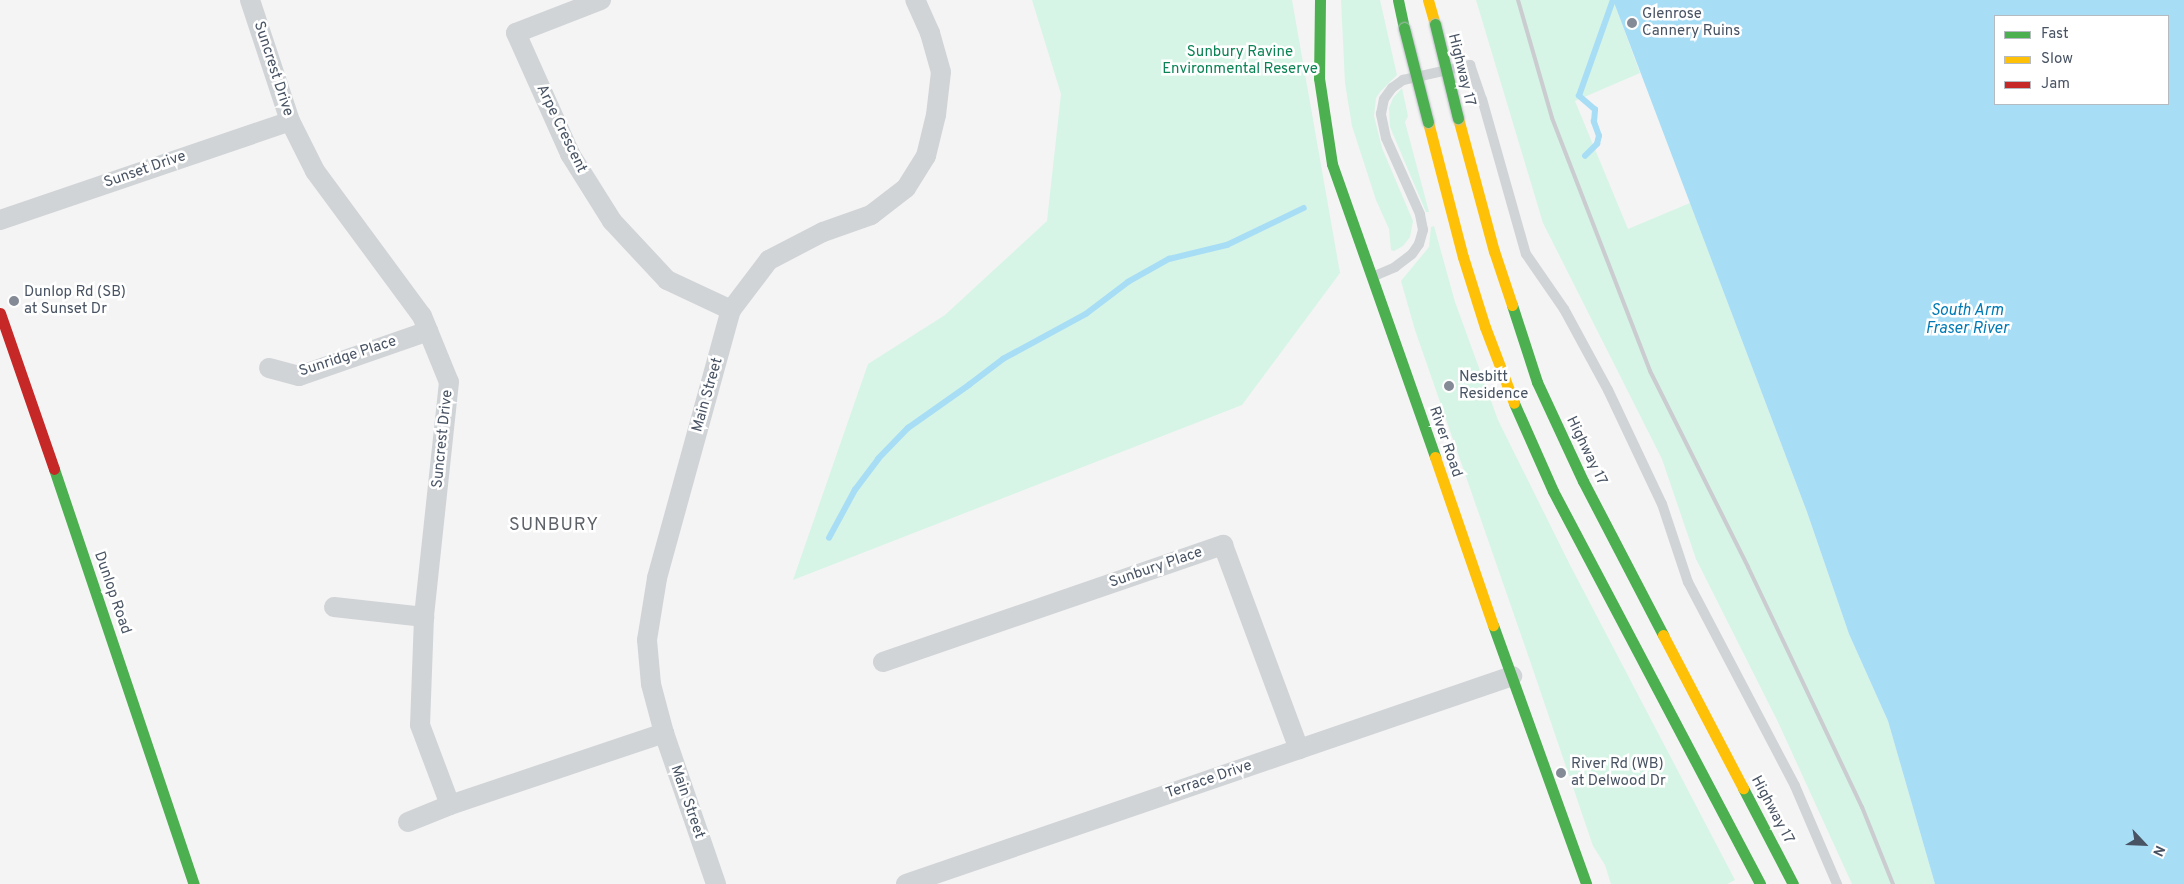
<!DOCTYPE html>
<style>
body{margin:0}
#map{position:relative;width:2184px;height:884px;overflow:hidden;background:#f4f4f4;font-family:Overpass,sans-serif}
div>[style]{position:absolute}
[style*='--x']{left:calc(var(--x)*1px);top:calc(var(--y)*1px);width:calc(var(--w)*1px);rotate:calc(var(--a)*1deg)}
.green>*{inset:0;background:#d6f5e6}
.water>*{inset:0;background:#a8ddf6}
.stream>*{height:5.5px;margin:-2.75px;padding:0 2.75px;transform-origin:2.75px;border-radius:2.75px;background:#a8ddf6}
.lane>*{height:10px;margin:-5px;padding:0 5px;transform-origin:5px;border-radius:5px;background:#d1d4d7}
.street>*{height:20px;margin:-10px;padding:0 10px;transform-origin:10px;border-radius:10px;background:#d1d4d7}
.fast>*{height:11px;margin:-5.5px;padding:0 5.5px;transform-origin:5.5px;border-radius:5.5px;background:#4caf50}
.slow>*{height:11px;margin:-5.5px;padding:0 5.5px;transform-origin:5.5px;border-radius:5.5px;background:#ffc107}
.jam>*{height:11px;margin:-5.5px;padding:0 5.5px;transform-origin:5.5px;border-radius:5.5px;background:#c62828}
.rail>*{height:4px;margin:-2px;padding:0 2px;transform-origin:2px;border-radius:2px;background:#cacccf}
.bridges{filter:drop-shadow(0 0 1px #b8bcc4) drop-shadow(0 0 1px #b8bcc4)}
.fast-bridge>*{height:11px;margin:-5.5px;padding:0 5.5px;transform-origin:5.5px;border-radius:5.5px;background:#4caf50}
.dots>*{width:14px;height:14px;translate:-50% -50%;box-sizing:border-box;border:2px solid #fff;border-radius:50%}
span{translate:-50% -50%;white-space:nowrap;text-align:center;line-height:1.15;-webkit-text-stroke:5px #fff;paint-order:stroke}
.poi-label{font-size:15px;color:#485363}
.left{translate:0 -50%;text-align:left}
.park-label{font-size:15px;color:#0c8355}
.street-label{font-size:15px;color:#485363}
.water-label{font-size:16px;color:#017ab5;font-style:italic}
.quarter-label{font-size:18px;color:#5e6269;letter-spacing:1px}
.legend{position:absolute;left:1994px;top:15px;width:175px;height:90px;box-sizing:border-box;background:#fff;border:1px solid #b6bac1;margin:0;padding:6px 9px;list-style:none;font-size:15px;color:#485363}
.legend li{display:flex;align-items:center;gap:10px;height:25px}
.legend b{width:25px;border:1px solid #b6bac1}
.north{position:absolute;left:2119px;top:819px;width:50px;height:50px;-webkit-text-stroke:4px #fff;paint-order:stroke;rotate:115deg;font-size:14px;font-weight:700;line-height:20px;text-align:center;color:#485363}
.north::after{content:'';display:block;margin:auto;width:18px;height:22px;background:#485363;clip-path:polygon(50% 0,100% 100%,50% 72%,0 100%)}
</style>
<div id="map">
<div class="green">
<i style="clip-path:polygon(1032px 0,1292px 0,1340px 273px,1242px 405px,793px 580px,868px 364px,945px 315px,1047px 221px,1061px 94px)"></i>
<i style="clip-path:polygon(1341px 0,1380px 0,1397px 75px,1380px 92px,1376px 98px,1374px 116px,1382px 148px,1413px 221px,1410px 237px,1403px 246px,1394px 251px,1391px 250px,1389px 229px,1376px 200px,1352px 126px,1345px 83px)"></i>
<i style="clip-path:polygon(1476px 0,1613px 0,1640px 73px,1575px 101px,1628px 229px,1690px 203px,1807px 512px,1849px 634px,1888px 721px,1935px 884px,1852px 884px,1778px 722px,1696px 559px,1662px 459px,1543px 223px)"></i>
<i style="clip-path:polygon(1402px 88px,1408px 116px,1405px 122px,1429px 212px,1426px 212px,1390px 127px,1389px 108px,1393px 98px)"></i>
<i style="clip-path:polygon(1434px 226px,1455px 302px,1498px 420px,1569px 563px,1735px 880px,1727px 884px,1611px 884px,1605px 865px,1593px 846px,1527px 652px,1415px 330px,1401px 281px,1429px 247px,1431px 227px)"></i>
</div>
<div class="water">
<i style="clip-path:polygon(evenodd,1613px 0,2184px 0,2184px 884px,1935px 884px,1888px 721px,1849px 634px,1807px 512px,1613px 0,1995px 16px,2168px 16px,2168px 104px,1995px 104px,1995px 16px)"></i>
</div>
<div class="stream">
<i style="--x:1585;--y:156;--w:17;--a:-45"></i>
<i style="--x:1597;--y:144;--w:8;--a:-76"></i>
<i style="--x:1599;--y:136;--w:15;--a:-110"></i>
<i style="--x:1594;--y:122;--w:12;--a:-85"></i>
<i style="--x:1595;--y:110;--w:21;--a:-139"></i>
<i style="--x:1579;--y:96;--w:102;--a:-70.5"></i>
<i style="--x:829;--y:538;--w:55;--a:-61.6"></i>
<i style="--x:855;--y:490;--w:39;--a:-53"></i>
<i style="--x:878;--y:459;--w:43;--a:-45.9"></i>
<i style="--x:908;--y:428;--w:75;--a:-35.2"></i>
<i style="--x:969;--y:385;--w:43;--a:-37.4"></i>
<i style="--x:1003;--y:359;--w:94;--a:-28.5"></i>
<i style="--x:1086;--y:314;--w:53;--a:-37.3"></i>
<i style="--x:1128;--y:282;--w:47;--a:-29.3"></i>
<i style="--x:1169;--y:259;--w:60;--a:-13.6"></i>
<i style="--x:1227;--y:245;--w:85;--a:-25.7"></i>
</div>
<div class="lane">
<i style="--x:1372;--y:277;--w:25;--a:-23"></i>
<i style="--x:1395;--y:267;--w:21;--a:-37"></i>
<i style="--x:1412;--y:254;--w:12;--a:-55"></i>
<i style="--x:1419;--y:244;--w:15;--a:-74"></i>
<i style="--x:1423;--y:230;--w:16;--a:-101"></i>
<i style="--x:1420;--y:214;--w:83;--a:-114.1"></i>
<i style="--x:1386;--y:138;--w:25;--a:-102"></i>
<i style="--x:1381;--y:114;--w:15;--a:-79"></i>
<i style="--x:1384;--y:99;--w:14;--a:-54"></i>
<i style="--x:1392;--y:88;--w:14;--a:-36"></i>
<i style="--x:1403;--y:80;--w:69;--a:-12.6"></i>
<i style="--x:1470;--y:65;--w:36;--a:71"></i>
<i style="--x:1482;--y:99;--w:161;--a:74.2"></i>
<i style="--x:1526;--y:254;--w:67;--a:55.4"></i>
<i style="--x:1564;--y:309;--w:92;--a:61.5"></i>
<i style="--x:1608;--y:390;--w:126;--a:64.7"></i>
<i style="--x:1662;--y:504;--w:82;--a:71.6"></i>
<i style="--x:1688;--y:582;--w:230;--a:62.3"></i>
<i style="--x:1795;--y:786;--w:107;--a:66.8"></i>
</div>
<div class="street">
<i style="--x:250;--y:0;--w:127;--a:71.7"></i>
<i style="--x:290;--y:121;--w:56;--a:63.4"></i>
<i style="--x:315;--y:171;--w:180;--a:53.6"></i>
<i style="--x:422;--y:316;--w:71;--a:67.8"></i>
<i style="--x:449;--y:382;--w:236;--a:96.1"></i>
<i style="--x:424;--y:617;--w:108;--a:92.1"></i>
<i style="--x:420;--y:725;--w:85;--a:69.4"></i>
<i style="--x:450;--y:805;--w:226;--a:-18.6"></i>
<i style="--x:601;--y:0;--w:91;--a:158.8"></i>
<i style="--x:516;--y:33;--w:133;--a:65.9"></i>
<i style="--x:570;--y:154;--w:79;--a:57.9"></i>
<i style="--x:612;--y:221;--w:81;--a:47"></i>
<i style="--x:667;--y:280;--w:71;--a:25.1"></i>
<i style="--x:0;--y:220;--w:306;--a:-18.8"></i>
<i style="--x:269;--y:368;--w:31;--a:15"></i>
<i style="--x:299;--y:376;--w:137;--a:-19.2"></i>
<i style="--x:334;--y:607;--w:91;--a:6.3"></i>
<i style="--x:883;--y:662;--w:360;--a:-19"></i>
<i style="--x:1223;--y:545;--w:218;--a:69.6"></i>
<i style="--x:408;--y:822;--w:45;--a:-22"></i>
<i style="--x:716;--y:884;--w:160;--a:-109"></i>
<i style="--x:664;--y:733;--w:51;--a:-104.9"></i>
<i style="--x:651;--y:684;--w:44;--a:-95.2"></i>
<i style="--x:647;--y:640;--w:63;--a:-80.8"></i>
<i style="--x:657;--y:578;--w:278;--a:-74.6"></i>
<i style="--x:731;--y:310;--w:63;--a:-52.8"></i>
<i style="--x:769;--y:260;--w:61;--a:-27.4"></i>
<i style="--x:823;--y:232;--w:51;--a:-19.5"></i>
<i style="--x:871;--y:215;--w:44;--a:-37.6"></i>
<i style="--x:906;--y:188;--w:38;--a:-58"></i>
<i style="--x:926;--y:156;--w:42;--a:-76.3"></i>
<i style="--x:936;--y:115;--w:43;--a:-83.4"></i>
<i style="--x:941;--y:72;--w:41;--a:-105.8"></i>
<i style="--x:930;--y:33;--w:36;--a:-114"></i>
<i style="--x:906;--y:884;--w:641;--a:-18.94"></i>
</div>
<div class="fast">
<i style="--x:1320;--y:0;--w:78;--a:90.7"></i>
<i style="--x:1319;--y:78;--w:87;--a:81.4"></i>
<i style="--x:1332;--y:164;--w:311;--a:70.6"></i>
<i style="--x:1398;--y:0;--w:29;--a:78"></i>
<i style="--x:1512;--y:305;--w:81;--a:72"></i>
<i style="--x:1537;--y:382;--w:109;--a:65.1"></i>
<i style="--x:1583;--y:481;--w:174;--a:62.5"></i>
<i style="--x:1514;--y:403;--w:96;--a:66.1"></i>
<i style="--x:1553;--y:491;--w:444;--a:62.2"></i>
<i style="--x:54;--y:469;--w:438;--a:71.4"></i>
<i style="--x:1493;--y:625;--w:275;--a:70.2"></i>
<i style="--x:1743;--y:788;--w:108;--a:62.5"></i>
</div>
<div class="slow">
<i style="--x:1428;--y:0;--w:25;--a:74"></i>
<i style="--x:1458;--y:118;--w:138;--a:74.9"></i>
<i style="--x:1494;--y:251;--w:57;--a:71.6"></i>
<i style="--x:1428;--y:122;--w:139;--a:75.5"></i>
<i style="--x:1463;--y:257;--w:73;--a:72.6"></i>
<i style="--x:1485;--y:327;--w:81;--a:69.1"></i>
<i style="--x:1435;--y:457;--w:178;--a:71"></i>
<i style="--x:1663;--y:635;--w:173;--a:62.4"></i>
</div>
<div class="jam">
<i style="--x:0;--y:313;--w:165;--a:70.9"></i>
</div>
<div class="rail">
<i style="--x:1518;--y:0;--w:123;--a:73.9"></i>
<i style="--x:1552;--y:118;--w:271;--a:68.8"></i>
<i style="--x:1650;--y:371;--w:219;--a:63.4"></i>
<i style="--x:1748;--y:567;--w:266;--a:64.6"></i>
<i style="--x:1862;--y:807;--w:83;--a:68.1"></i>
</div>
<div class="bridges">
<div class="fast-bridge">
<i style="--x:1435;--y:24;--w:97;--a:76.3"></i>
<i style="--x:1404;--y:28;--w:97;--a:75.7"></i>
</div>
</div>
<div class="dots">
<i style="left:1632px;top:23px;background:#848b96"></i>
<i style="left:14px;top:301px;background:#848b96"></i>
<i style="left:1449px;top:386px;background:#848b96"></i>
<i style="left:1561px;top:773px;background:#848b96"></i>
</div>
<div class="poi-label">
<span class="left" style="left:1642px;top:23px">Glenrose<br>Cannery Ruins</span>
<span class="left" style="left:24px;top:301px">Dunlop Rd (SB)<br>at Sunset Dr</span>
<span class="left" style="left:1459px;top:386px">Nesbitt<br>Residence</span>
<span class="left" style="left:1571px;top:773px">River Rd (WB)<br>at Delwood Dr</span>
</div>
<div class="park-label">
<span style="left:1240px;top:61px">Sunbury Ravine<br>Environmental Reserve</span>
</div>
<div class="street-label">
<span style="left:273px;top:69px;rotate:72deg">Suncrest Drive</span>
<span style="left:1461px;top:70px;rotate:76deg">Highway 17</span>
<span style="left:561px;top:129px;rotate:64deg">Arpe Crescent</span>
<span style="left:145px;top:170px;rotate:-19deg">Sunset Drive</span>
<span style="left:348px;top:357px;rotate:-18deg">Sunridge Place</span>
<span style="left:708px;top:395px;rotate:-74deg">Main Street</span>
<span style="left:443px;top:439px;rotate:-84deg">Suncrest Drive</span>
<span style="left:1445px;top:442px;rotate:71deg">River Road</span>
<span style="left:1586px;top:451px;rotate:64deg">Highway 17</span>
<span style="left:1156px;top:568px;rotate:-19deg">Sunbury Place</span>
<span style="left:112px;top:593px;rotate:71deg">Dunlop Road</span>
<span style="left:1209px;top:780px;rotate:-19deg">Terrace Drive</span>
<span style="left:687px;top:802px;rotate:71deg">Main Street</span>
<span style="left:1772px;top:810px;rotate:62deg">Highway 17</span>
</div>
<div class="water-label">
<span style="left:1967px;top:320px">South Arm<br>Fraser River</span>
</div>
<div class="quarter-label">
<span style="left:554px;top:526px">SUNBURY</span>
</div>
<ul class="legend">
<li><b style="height:6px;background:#4caf50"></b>Fast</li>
<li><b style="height:6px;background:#ffc107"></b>Slow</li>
<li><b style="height:6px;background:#c62828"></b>Jam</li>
</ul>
<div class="north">N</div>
</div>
